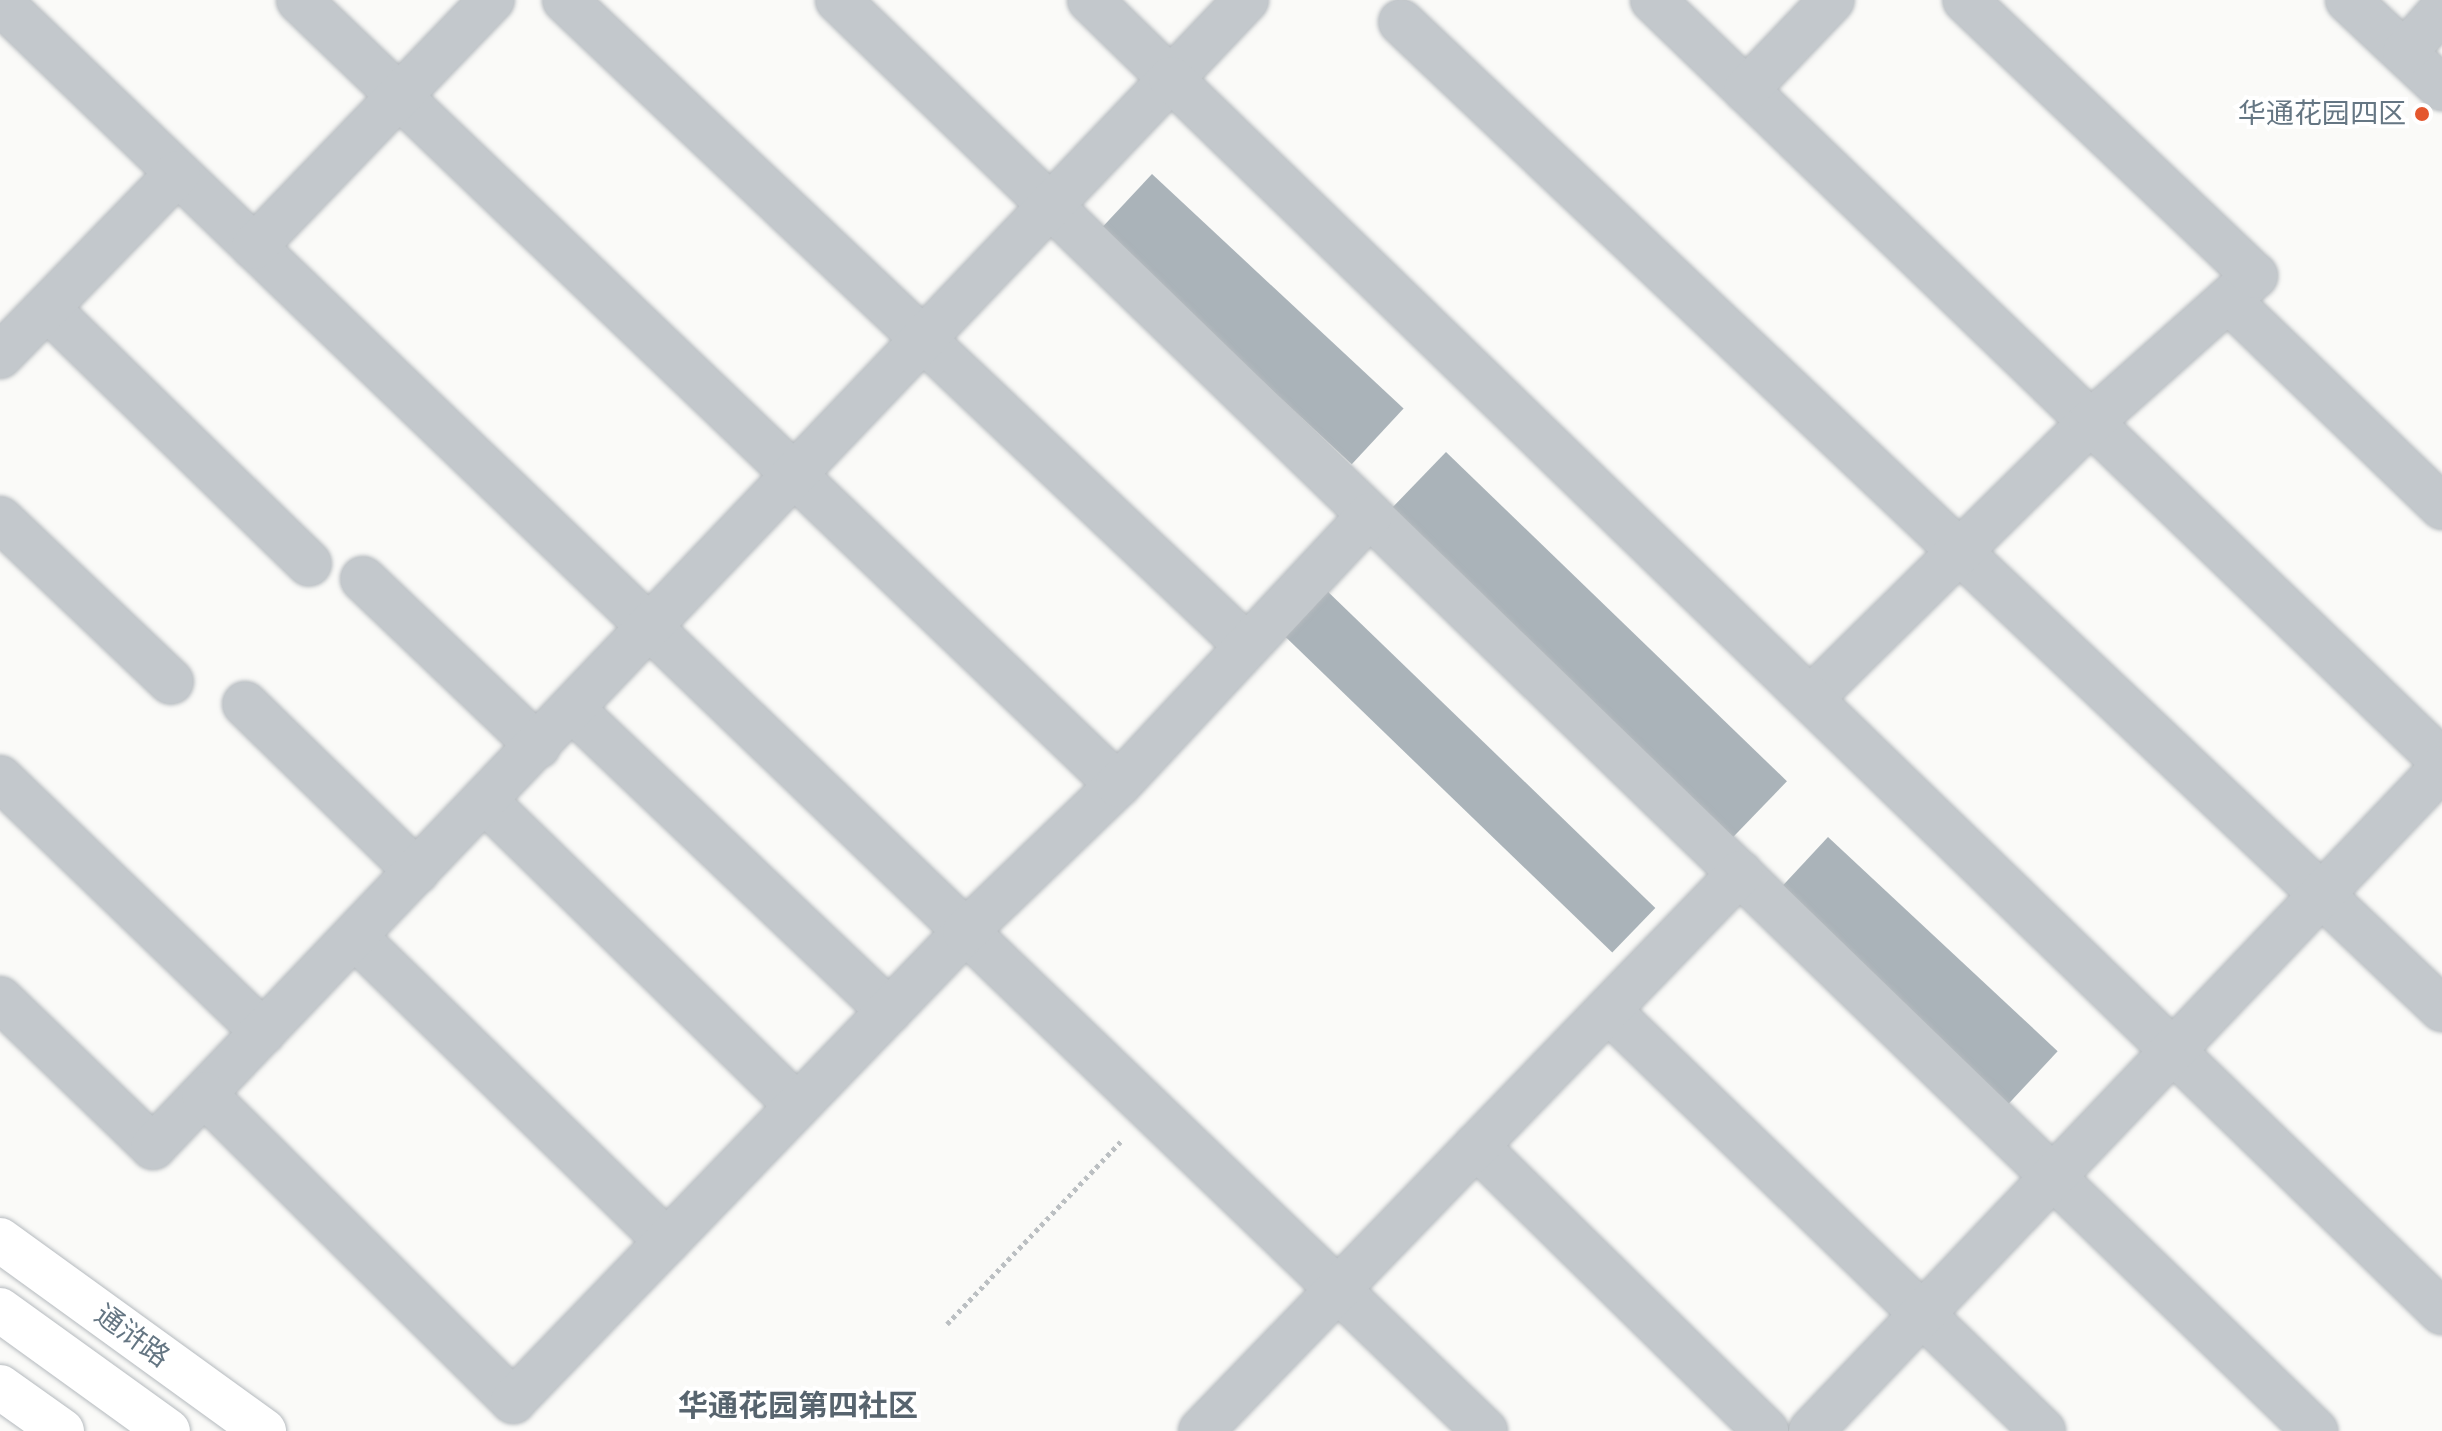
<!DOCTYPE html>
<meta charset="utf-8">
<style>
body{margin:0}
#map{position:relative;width:2442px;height:1431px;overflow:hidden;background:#fafaf8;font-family:Jost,"Noto Sans SC",sans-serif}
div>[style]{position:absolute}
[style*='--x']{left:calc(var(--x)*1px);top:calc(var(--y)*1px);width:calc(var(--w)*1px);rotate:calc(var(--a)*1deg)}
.building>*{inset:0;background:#aab3b9;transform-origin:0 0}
.path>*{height:5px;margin-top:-2.5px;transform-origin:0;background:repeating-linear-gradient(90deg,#bbbfc2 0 4px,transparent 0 8px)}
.roads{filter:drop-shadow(0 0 2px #b5babe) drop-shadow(0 0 2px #b5babe)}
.minor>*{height:44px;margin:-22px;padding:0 22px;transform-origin:22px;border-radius:22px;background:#c3c8cc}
.major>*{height:44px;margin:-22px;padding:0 22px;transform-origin:22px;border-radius:22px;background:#fff}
.dots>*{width:22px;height:22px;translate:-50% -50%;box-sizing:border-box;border:4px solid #fff;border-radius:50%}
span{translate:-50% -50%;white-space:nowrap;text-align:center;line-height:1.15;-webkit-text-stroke:8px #fff;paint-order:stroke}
.poi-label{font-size:28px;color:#657683}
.right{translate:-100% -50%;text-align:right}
.street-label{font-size:28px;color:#657683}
.neighbourhood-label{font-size:30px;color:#57646e;font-weight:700}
</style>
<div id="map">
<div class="building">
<i style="left:1152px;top:174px;width:344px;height:76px;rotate:43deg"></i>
<i style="left:1446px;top:452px;width:474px;height:82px;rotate:44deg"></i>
<i style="left:1323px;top:587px;width:462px;height:62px;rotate:44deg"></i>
<i style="left:1828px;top:837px;width:314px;height:72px;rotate:43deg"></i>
</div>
<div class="path">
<i style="--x:947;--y:1324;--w:255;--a:-46.4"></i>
</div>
<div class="roads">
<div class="minor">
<i style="--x:299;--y:0;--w:1134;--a:43.79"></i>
<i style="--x:565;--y:0;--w:939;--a:43.45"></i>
<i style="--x:838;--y:0;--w:2057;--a:44.09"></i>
<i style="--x:1090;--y:0;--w:113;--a:44.3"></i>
<i style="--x:1171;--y:79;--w:109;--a:-46.5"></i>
<i style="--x:1653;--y:0;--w:1096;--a:43.97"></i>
<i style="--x:2348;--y:0;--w:129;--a:43.1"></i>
<i style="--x:0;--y:2;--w:2061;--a:43.9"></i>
<i style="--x:1401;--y:22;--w:1435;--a:43.47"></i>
<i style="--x:2405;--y:52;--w:56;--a:-48.6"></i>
<i style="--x:1746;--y:90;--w:124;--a:-46.3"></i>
<i style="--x:254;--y:247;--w:343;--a:-46.1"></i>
<i style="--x:2228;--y:300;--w:298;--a:44"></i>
<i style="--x:47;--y:308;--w:366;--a:44.3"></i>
<i style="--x:0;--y:356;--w:255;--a:-45.8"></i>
<i style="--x:0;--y:519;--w:236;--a:43.6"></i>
<i style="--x:363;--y:579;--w:242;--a:43.7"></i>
<i style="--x:1811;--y:698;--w:393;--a:-44.6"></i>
<i style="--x:2091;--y:422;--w:220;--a:-41.7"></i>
<i style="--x:2255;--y:276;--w:400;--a:-136.4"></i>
<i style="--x:245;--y:704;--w:240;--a:44.3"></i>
<i style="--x:572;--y:709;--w:438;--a:43.6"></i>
<i style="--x:0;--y:778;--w:366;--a:44"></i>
<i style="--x:485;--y:801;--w:436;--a:44.3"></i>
<i style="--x:355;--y:937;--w:436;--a:44.3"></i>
<i style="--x:0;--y:999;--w:213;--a:44"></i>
<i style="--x:153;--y:1147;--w:1475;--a:-46.37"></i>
<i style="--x:1171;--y:79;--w:1771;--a:44.13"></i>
<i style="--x:1609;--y:1011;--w:604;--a:44.06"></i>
<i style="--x:204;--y:1094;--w:436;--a:44.8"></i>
<i style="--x:513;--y:1401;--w:651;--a:-46.06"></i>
<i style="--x:965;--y:932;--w:212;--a:-43.9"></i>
<i style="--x:1118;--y:785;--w:369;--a:-47"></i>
<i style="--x:1476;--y:1146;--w:407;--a:44.5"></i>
<i style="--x:1201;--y:1431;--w:776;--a:-45.99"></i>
<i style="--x:1811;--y:1431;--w:915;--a:-46.42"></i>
</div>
<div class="major">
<i style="--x:0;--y:1240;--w:326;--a:35.9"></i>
<i style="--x:0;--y:1310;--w:207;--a:35.8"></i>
<i style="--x:0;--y:1387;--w:76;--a:35.4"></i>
</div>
</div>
<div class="dots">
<i style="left:2422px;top:114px;background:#e4572e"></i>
</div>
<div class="poi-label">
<span class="right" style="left:2406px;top:114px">华通花园四区</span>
</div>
<div class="street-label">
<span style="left:132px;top:1336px;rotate:36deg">通浒路</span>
</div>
<div class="neighbourhood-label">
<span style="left:798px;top:1406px">华通花园第四社区</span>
</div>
</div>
